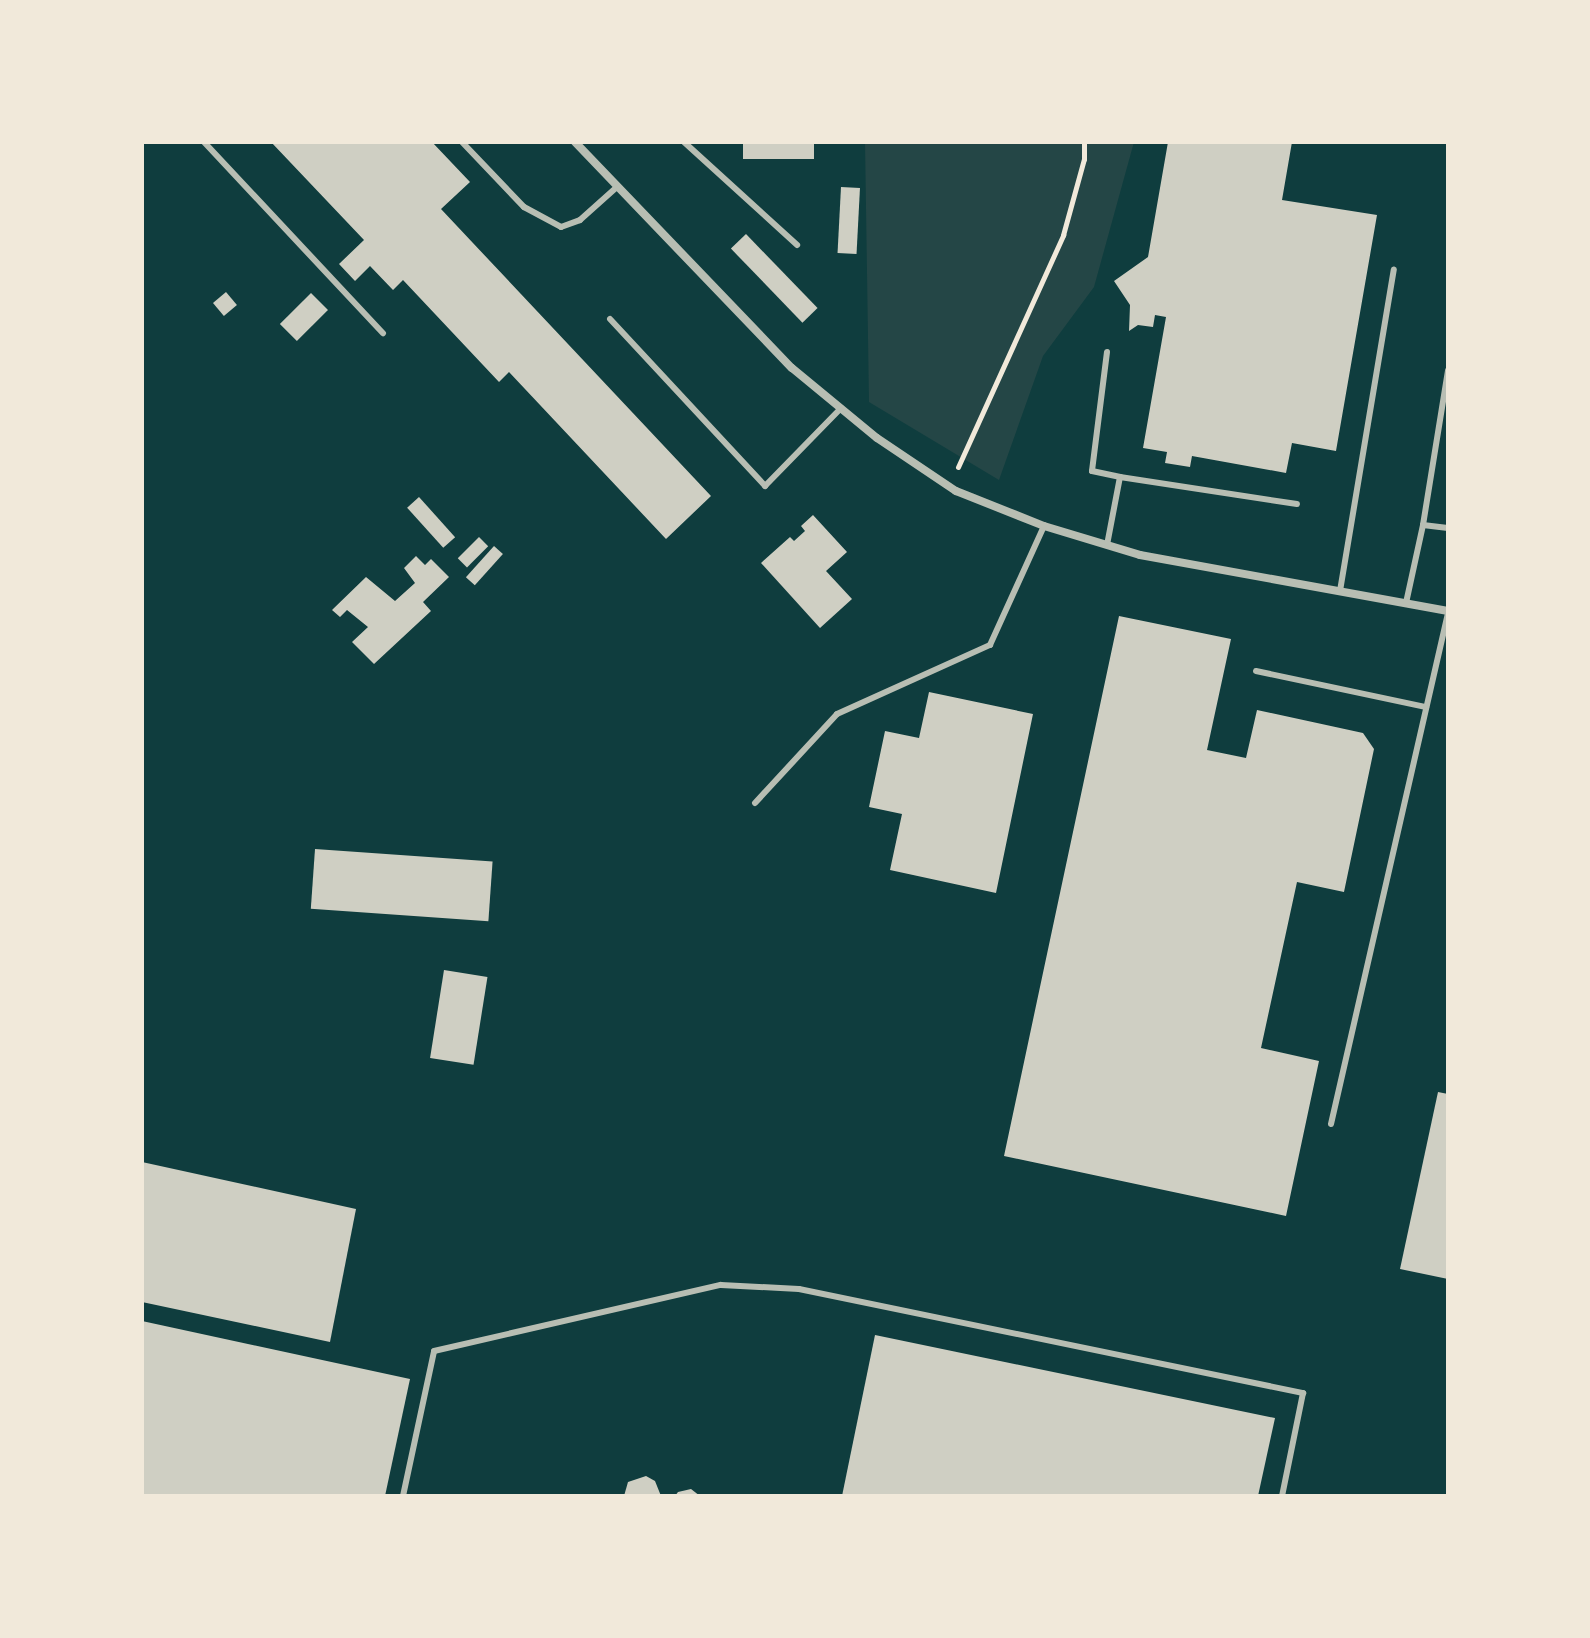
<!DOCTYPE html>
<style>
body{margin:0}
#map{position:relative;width:1590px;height:1638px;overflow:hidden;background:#0f3d3e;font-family:"IBM Plex Serif",serif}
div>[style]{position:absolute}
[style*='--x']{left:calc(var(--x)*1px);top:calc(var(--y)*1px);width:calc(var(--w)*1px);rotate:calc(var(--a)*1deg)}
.green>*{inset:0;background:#244646}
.building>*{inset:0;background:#cfcfc3;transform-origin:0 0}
.path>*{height:5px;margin:-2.5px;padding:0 2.5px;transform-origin:2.5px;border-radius:2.5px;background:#f1e9da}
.service>*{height:6px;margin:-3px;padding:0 3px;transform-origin:3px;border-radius:3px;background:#b8beb3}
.minor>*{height:8px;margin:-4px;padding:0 4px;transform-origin:4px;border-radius:4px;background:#b8beb3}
span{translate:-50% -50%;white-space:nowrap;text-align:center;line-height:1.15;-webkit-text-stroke:6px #f1e9da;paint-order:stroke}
.frame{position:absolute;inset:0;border:144px solid #f1e9da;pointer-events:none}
</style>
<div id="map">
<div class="green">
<i style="clip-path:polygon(865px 142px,1134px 142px,1094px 287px,1043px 356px,999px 480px,869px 402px)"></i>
</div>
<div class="building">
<i style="clip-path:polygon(271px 142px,432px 142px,470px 182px,441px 209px,711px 496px,666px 539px,509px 372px,499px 382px,403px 280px,393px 290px,370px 266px,355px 281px,339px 264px,364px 240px)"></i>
<i style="left:743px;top:142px;width:71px;height:17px"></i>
<i style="clip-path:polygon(1168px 142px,1292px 142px,1282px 200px,1377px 215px,1336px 451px,1292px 443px,1286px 473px,1192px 456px,1190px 467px,1165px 463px,1167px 452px,1143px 448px,1166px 317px,1155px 315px,1153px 327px,1138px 325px,1129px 331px,1130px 305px,1114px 281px,1148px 257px)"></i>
<i style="left:841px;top:187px;width:19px;height:66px;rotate:3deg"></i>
<i style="left:746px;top:234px;width:103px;height:21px;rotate:46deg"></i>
<i style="left:226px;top:292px;width:17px;height:17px;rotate:50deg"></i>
<i style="left:311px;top:293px;width:24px;height:44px;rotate:45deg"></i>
<i style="left:419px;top:497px;width:54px;height:16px;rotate:48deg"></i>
<i style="clip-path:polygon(813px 515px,847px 552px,826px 571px,852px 599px,820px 628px,761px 563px,790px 537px,794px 541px,805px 531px,801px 526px)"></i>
<i style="left:479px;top:537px;width:13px;height:30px;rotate:45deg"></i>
<i style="left:494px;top:546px;width:12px;height:42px;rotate:42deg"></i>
<i style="clip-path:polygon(416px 556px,425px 565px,431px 559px,449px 577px,423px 602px,431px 611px,374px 664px,352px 642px,368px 627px,347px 610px,340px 617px,332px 610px,366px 577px,395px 601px,415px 583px,404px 568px)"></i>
<i style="clip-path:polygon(1119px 616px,1231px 639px,1207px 750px,1246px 758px,1257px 710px,1363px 733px,1374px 749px,1344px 892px,1297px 882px,1261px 1048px,1319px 1061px,1286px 1216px,1004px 1156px)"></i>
<i style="clip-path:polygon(929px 692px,1033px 714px,996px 893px,890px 870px,902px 814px,869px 807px,885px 731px,919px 738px)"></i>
<i style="left:315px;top:849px;width:178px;height:60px;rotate:4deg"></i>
<i style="left:444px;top:970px;width:44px;height:89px;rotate:9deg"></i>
<i style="clip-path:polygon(1438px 1092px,1448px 1094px,1448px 1279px,1400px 1269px)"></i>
<i style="clip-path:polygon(142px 1162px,356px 1209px,330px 1342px,142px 1302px)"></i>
<i style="clip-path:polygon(142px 1321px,410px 1379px,385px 1496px,142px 1496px)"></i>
<i style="clip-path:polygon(875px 1335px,1275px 1418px,1258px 1496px,842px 1496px)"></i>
<i style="clip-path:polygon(646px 1476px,655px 1481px,661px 1496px,624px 1496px,628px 1482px)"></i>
<i style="clip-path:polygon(691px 1489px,700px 1496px,675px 1496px,678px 1492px)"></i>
</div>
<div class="path">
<i style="--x:958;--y:467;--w:255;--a:-65.6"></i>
<i style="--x:1063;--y:235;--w:79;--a:-74.6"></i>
<i style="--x:1084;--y:159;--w:17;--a:-90"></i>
</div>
<div class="service">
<i style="--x:204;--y:142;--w:262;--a:46.9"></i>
<i style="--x:462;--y:142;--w:90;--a:46.4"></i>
<i style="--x:524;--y:207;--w:42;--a:28.4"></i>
<i style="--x:561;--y:227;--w:20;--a:-20"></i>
<i style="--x:580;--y:220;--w:51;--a:-41.8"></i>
<i style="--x:684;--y:142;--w:153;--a:42.3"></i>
<i style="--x:610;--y:319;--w:228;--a:47.1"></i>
<i style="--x:765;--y:486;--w:109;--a:-45.7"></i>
<i style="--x:1107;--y:352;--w:120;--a:97.2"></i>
<i style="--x:1092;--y:471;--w:29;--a:12"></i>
<i style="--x:1423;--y:525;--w:157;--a:-80.8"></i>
<i style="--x:1107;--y:545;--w:69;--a:-79.2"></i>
<i style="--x:1120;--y:477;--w:179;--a:8.7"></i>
<i style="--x:1340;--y:591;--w:326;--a:-80.5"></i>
<i style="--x:1406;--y:603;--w:80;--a:-77.7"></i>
<i style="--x:1423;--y:525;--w:25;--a:7"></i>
<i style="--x:1256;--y:671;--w:174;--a:12"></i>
<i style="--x:755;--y:803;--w:121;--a:-47.3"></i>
<i style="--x:837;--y:714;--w:168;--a:-24.3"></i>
<i style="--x:990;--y:645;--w:131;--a:-65.6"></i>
<i style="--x:1331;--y:1124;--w:524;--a:-77.1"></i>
<i style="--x:403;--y:1496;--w:148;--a:-77.9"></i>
<i style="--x:434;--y:1351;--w:294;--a:-13"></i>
<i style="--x:721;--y:1285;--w:78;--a:2.9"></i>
<i style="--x:799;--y:1289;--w:515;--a:11.66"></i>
<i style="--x:1303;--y:1393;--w:105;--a:101.5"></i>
</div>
<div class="minor">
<i style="--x:575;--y:142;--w:313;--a:46.2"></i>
<i style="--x:792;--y:368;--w:110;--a:39.5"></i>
<i style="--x:877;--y:438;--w:95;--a:33.9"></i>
<i style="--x:956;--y:491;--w:95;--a:21.7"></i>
<i style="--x:1044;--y:526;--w:100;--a:16.8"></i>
<i style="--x:1140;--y:555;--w:313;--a:10.3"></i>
</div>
<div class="frame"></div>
</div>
